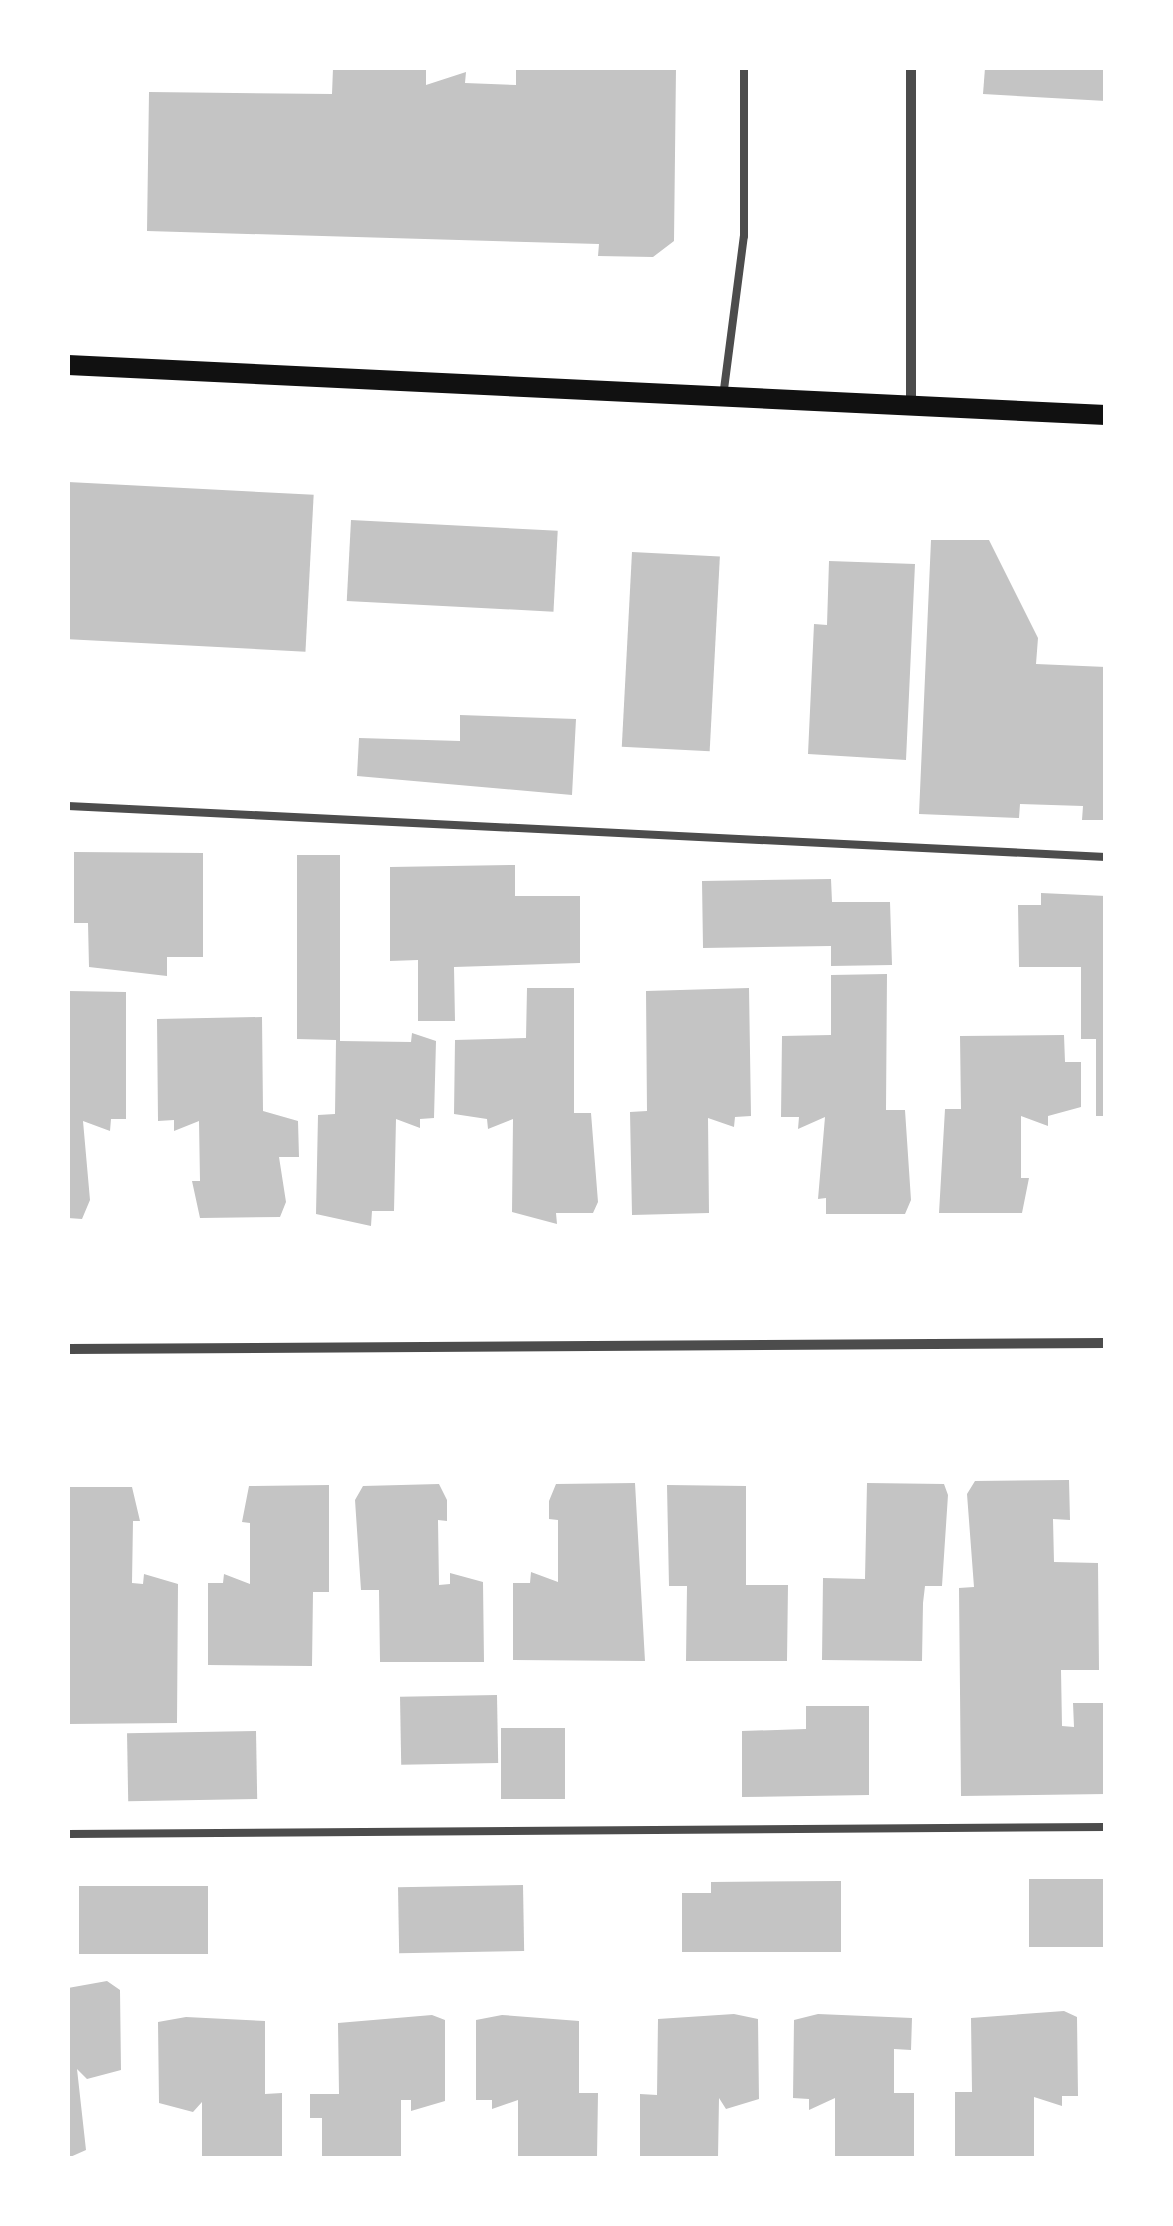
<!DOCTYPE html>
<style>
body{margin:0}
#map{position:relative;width:1173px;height:2226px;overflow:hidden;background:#fff;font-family:Karla,sans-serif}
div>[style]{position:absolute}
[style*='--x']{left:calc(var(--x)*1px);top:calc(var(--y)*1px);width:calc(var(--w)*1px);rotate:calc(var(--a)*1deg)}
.building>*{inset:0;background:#c4c4c4;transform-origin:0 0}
.service>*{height:8px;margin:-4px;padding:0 4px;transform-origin:4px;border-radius:4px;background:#4c4c4c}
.minor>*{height:10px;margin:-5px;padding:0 5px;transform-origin:5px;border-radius:5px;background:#4c4c4c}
.secondary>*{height:20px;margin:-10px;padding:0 10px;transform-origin:10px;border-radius:10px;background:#111}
span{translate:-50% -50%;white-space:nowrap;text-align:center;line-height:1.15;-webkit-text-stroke:8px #fff;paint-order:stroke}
.frame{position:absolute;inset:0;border:70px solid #fff;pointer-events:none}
</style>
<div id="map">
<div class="building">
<i style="clip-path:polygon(333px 68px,426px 68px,426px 85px,466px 72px,465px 83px,516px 85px,516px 68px,676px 68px,674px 241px,653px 257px,598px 256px,599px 244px,147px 231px,149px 92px,332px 94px)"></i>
<i style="clip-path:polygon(985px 68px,1106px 68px,1106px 101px,983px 94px)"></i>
<i style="left:68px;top:482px;width:246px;height:157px;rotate:3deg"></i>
<i style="left:351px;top:520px;width:207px;height:81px;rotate:3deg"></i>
<i style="clip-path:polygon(931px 540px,989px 540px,1038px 638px,1036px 664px,1106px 667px,1106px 820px,1082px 820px,1083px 806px,1020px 804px,1019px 818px,919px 814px)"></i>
<i style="left:632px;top:552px;width:88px;height:195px;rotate:3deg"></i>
<i style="clip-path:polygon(829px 561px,915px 564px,906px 760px,808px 754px,814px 624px,827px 625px)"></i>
<i style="clip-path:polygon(460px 715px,576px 719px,572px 795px,357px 776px,359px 738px,460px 741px)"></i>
<i style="clip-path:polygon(74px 852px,203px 853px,203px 957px,167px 957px,167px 976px,89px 967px,88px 923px,74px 923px)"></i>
<i style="clip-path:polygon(297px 855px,340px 855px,340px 1041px,411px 1042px,412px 1033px,436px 1041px,434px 1118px,420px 1119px,420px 1128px,396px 1119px,394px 1211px,372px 1211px,371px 1226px,316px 1214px,318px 1115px,335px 1114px,336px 1040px,297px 1039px)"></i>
<i style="clip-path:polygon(515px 865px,515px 896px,580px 896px,580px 963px,454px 967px,455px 1021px,418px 1021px,418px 960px,390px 961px,390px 867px)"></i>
<i style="clip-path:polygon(831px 879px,832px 902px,890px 902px,892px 965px,831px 966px,831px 946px,703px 948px,702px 881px)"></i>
<i style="clip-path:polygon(1041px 893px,1106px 896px,1106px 1116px,1096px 1116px,1096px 1039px,1081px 1039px,1081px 967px,1019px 967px,1018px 905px,1041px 905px)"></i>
<i style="clip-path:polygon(887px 974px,886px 1110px,905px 1110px,911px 1200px,905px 1214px,826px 1214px,826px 1198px,818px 1199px,825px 1117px,798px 1129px,799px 1117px,781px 1117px,782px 1036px,831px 1035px,831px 975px)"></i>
<i style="clip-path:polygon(527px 988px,574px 988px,574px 1113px,591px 1113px,598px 1202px,593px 1213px,556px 1213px,557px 1224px,512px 1212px,513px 1119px,488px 1129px,487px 1119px,454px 1114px,455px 1040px,526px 1038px)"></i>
<i style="clip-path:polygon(749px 988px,751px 1116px,735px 1117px,734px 1127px,708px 1118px,709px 1213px,632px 1215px,630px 1112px,647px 1111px,646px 991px)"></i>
<i style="clip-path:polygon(68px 991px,126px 992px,126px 1119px,111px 1119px,110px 1131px,83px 1121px,90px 1200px,82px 1219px,68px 1218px)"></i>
<i style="clip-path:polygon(262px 1017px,263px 1111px,298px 1121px,299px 1157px,279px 1157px,286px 1202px,280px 1217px,200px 1218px,192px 1181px,200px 1181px,199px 1121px,174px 1131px,174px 1120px,158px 1121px,157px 1019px)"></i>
<i style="clip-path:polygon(1064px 1035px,1065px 1062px,1081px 1062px,1081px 1107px,1048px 1116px,1048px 1126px,1021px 1116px,1021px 1178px,1029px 1178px,1022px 1213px,939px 1213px,945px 1109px,961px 1109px,960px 1036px)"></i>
<i style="clip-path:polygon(1069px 1480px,1070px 1520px,1053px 1519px,1054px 1562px,1098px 1563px,1099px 1670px,1061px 1670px,1062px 1726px,1074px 1727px,1073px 1703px,1106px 1703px,1106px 1794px,961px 1796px,959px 1588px,974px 1587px,967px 1494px,975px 1481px)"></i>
<i style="clip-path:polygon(635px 1483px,645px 1661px,513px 1660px,513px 1583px,530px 1583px,531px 1572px,558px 1582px,558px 1520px,549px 1519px,549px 1501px,556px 1484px)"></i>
<i style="clip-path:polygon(867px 1483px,944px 1484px,948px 1495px,942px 1586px,925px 1586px,923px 1603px,922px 1661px,822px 1660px,823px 1578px,865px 1579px)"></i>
<i style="clip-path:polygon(439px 1484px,447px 1500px,447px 1521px,438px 1520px,439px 1585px,450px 1584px,450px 1573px,483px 1582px,484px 1662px,380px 1662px,379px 1590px,361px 1590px,355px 1500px,363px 1486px)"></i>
<i style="clip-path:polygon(329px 1485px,329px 1592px,313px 1592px,312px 1666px,208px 1665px,208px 1583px,223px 1583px,224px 1574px,250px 1584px,250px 1523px,242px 1522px,249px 1486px)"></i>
<i style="clip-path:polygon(667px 1485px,746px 1486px,746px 1585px,788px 1585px,787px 1661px,686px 1661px,687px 1586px,669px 1586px)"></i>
<i style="clip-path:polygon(68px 1487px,132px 1487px,140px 1521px,133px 1521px,132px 1583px,143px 1584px,144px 1574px,178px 1584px,177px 1723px,68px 1724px)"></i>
<i style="left:497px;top:1695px;width:68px;height:97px;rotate:89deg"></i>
<i style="clip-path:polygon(806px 1706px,869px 1706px,869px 1795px,742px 1797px,742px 1731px,806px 1729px)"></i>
<i style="left:501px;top:1728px;width:64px;height:71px"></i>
<i style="left:256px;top:1731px;width:68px;height:129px;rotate:89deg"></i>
<i style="left:1106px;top:1879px;width:68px;height:77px;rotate:90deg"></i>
<i style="clip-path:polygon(841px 1881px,841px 1952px,682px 1952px,682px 1893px,711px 1893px,711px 1882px)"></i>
<i style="left:523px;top:1885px;width:66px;height:125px;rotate:89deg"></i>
<i style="left:79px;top:1886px;width:129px;height:68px"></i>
<i style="clip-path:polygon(107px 1981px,120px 1990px,121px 2070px,87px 2079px,77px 2069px,86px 2150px,68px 2158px,68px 1988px)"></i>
<i style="clip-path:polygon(1064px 2011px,1077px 2017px,1078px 2096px,1062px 2096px,1062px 2106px,1034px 2097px,1034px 2158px,955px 2158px,955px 2092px,972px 2092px,971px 2018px)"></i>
<i style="clip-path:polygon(734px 2014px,758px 2019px,759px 2099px,726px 2109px,719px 2098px,718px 2158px,640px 2158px,640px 2094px,657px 2095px,658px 2019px)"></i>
<i style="clip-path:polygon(818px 2014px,912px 2018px,911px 2050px,894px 2049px,894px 2093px,914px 2093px,914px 2158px,835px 2158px,835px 2098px,809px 2110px,809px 2099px,793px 2098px,794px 2020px)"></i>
<i style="clip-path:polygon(432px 2015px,445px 2020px,445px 2101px,411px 2111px,411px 2100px,401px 2100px,401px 2158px,322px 2158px,322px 2118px,310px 2118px,310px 2094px,339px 2094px,338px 2023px)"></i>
<i style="clip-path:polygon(502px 2015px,579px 2021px,579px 2093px,598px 2093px,597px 2158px,518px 2158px,518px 2100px,492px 2109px,492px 2100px,476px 2100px,476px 2020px)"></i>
<i style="clip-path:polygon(186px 2017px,265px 2021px,265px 2094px,282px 2093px,282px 2158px,202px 2158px,202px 2102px,193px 2112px,159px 2103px,158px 2022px)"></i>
</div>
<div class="service">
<i style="--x:723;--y:397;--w:162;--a:-82.6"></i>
<i style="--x:744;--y:236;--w:168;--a:-90"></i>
<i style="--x:68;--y:806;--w:1039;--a:2.81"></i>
<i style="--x:68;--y:1834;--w:1038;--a:-0.39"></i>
</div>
<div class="minor">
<i style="--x:911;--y:68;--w:338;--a:90"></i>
<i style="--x:68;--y:1349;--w:1038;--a:-0.33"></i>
</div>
<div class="secondary">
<i style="--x:68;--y:365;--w:1039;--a:2.76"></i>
</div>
<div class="frame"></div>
</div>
